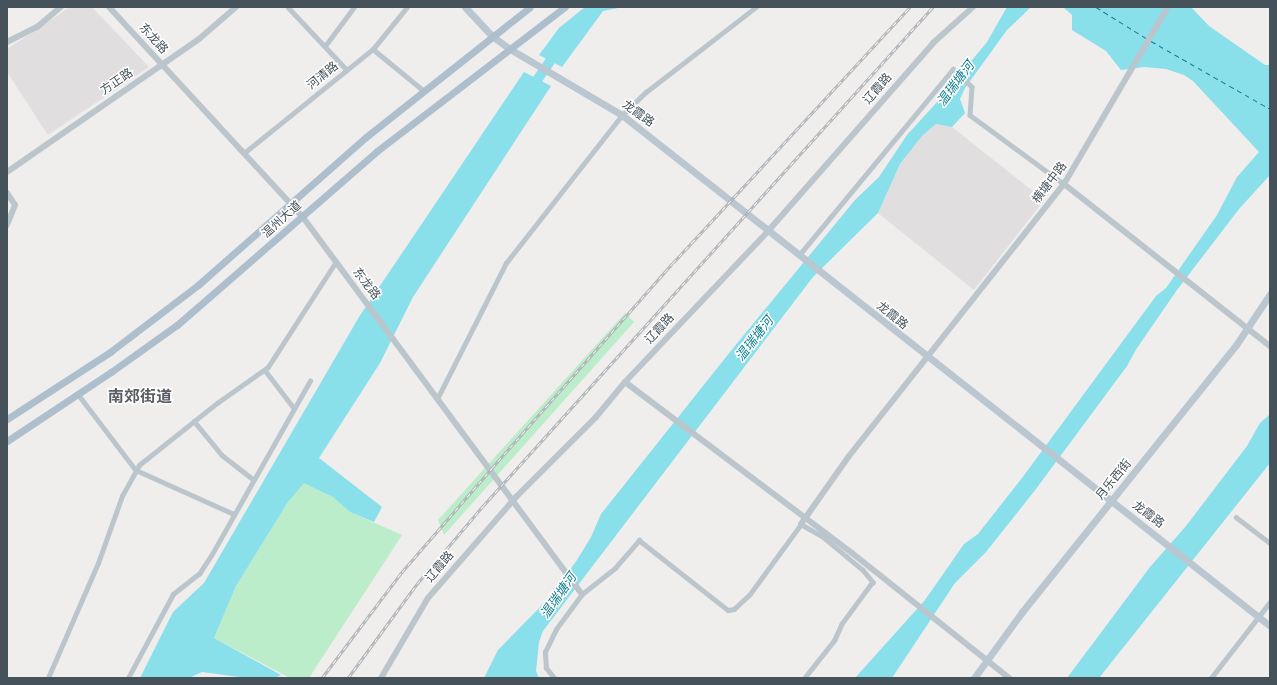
<!DOCTYPE html>
<meta charset="utf-8">
<style>
body{margin:0}
#map{position:relative;width:1277px;height:685px;overflow:hidden;background:#f0eded;font-family:Signika,"Noto Sans SC",sans-serif}
div>[style]{position:absolute}
[style*='--x']{left:calc(var(--x)*1px);top:calc(var(--y)*1px);width:calc(var(--w)*1px);rotate:calc(var(--a)*1deg)}
.education>*{inset:0;background:#e1dedf}
.green>*{inset:0;background:#bbedca}
.water>*{inset:0;background:#89dfea}
.river>*{height:10px;margin:-5px;padding:0 5px;transform-origin:5px;border-radius:5px;background:#89dfea}
.ferry>*{height:1px;margin-top:-0.5px;transform-origin:0;background:repeating-linear-gradient(90deg,#0f7f8e 0 5px,transparent 0 9px)}
.minor>*{height:4.5px;margin:-2.25px;padding:0 2.25px;transform-origin:2.25px;border-radius:2.25px;background:#bbc6cc}
.tertiary>*{height:6px;margin:-3px;padding:0 3px;transform-origin:3px;border-radius:3px;background:#bbc6cc}
.secondary>*{height:7px;margin:-3.5px;padding:0 3.5px;transform-origin:3.5px;border-radius:3.5px;background:#bac7d1}
.primary>*{height:7px;margin:-3.5px;padding:0 3.5px;transform-origin:3.5px;border-radius:3.5px;background:#adbfcc}
.rail>*{height:3px;margin-top:-1.5px;transform-origin:0;background:repeating-linear-gradient(90deg,#fff 0 4.5px,#afb3b7 0 9px);box-sizing:border-box;border-block:1px solid #afb3b7}
.tertiary-bridge>*{height:6px;margin:-3px;padding:0 3px;transform-origin:3px;border-radius:3px;background:#bbc6cc}
span{translate:-50% -50%;white-space:nowrap;text-align:center;line-height:1.15;-webkit-text-stroke:3px #fff;paint-order:stroke}
.street-label{font-size:12px;color:#45525a}
.water-label{font-size:13px;color:#0f7f8e;font-style:italic}
.district-label{font-size:16px;color:#5a5e62;font-weight:700}
.frame{position:absolute;inset:0;border:8px solid #45525a;pointer-events:none}
</style>
<div id="map">
<div class="education">
<i style="clip-path:polygon(70px 7px,92px 7px,149px 67px,48px 135px,7px 72px,7px 49px)"></i>
<i style="clip-path:polygon(936px 124px,952px 127px,1044px 200px,974px 290px,878px 213px,900px 164px,922px 136px)"></i>
</div>
<div class="green">
<i style="clip-path:polygon(625px 313px,634px 322px,444px 535px,438px 520px)"></i>
<i style="clip-path:polygon(304px 482px,333px 497px,350px 512px,402px 535px,309px 678px,290px 678px,214px 638px,236px 586px,288px 502px)"></i>
</div>
<div class="water">
<i style="clip-path:polygon(585px 7px,623px 7px,603px 11px,562px 67px,539px 55px,559px 28px)"></i>
<i style="clip-path:polygon(1007px 7px,1031px 7px,1007px 30px,965px 88px,960px 99px,965px 113px,952px 127px,936px 124px,922px 136px,900px 164px,878px 213px,813px 277px,543px 631px,539px 642px,536px 671px,539px 678px,484px 678px,498px 650px,550px 597px,577px 560px,591px 537px,601px 514px,734px 347px,855px 200px,879px 177px,907px 135px,939px 100px,987px 42px)"></i>
<i style="clip-path:polygon(1063px 7px,1191px 7px,1209px 26px,1265px 65px,1270px 65px,1270px 175px,1239px 209px,1177px 290px,1137px 348px,1127px 366px,1036px 489px,986px 552px,955px 583px,892px 678px,855px 678px,925px 600px,964px 544px,978px 534px,1022px 478px,1156px 296px,1166px 288px,1217px 215px,1237px 177px,1259px 152px,1193px 81px,1184px 75px,1166px 69px,1144px 67px,1121px 70px,1106px 51px,1072px 30px,1072px 15px)"></i>
<i style="clip-path:polygon(524px 72px,551px 86px,413px 297px,380px 363px,319px 458px,382px 507px,374px 522px,350px 512px,333px 497px,304px 483px,288px 502px,236px 586px,214px 638px,281px 675px,275px 678px,247px 678px,202px 672px,189px 678px,140px 678px,173px 612px,204px 583px,359px 317px)"></i>
<i style="clip-path:polygon(1270px 414px,1270px 463px,1099px 678px,1067px 678px,1150px 567px,1186px 526px,1247px 446px,1260px 423px)"></i>
</div>
<div class="river">
<i style="--x:531;--y:89;--w:46;--a:-55.6"></i>
</div>
<div class="ferry">
<i style="--x:1096;--y:7;--w:59;--a:31.8"></i>
<i style="--x:1151;--y:41;--w:137;--a:29.7"></i>
</div>
<div class="minor">
<i style="--x:288;--y:7;--w:86;--a:46.9"></i>
<i style="--x:325;--y:46;--w:49;--a:-53.4"></i>
<i style="--x:373;--y:49;--w:65;--a:39.4"></i>
<i style="--x:244;--y:153;--w:166;--a:-38.9"></i>
<i style="--x:373;--y:49;--w:54;--a:-51"></i>
<i style="--x:800;--y:254;--w:240;--a:-50.4"></i>
<i style="--x:953;--y:69;--w:26;--a:43"></i>
<i style="--x:972;--y:87;--w:28;--a:94"></i>
<i style="--x:970;--y:115;--w:117;--a:36.3"></i>
<i style="--x:265;--y:370;--w:48;--a:52.7"></i>
<i style="--x:78;--y:394;--w:96;--a:52.7"></i>
<i style="--x:136;--y:470;--w:107;--a:24.2"></i>
<i style="--x:438;--y:397;--w:150;--a:-63.1"></i>
<i style="--x:506;--y:263;--w:188;--a:-51.9"></i>
<i style="--x:622;--y:115;--w:33;--a:-44"></i>
<i style="--x:646;--y:92;--w:139;--a:-37.7"></i>
<i style="--x:194;--y:421;--w:44;--a:50.5"></i>
<i style="--x:222;--y:455;--w:39;--a:38"></i>
<i style="--x:1236;--y:517;--w:43;--a:37.4"></i>
<i style="--x:48;--y:678;--w:125;--a:-66.5"></i>
<i style="--x:98;--y:563;--w:71;--a:-70.3"></i>
<i style="--x:122;--y:496;--w:35;--a:-61"></i>
<i style="--x:139;--y:465;--w:100;--a:-38.5"></i>
<i style="--x:217;--y:403;--w:62;--a:-35.2"></i>
<i style="--x:268;--y:367;--w:124;--a:-57.2"></i>
<i style="--x:128;--y:678;--w:95;--a:-61.8"></i>
<i style="--x:173;--y:594;--w:33;--a:-38"></i>
<i style="--x:199;--y:574;--w:24;--a:-57"></i>
<i style="--x:212;--y:554;--w:199;--a:-60.5"></i>
<i style="--x:554;--y:678;--w:13;--a:-129"></i>
<i style="--x:546;--y:668;--w:16;--a:-94"></i>
<i style="--x:545;--y:652;--w:25;--a:-64"></i>
<i style="--x:556;--y:629;--w:44;--a:-53.4"></i>
<i style="--x:582;--y:594;--w:42;--a:-38.2"></i>
<i style="--x:615;--y:568;--w:37;--a:-49"></i>
<i style="--x:639;--y:540;--w:113;--a:38.2"></i>
<i style="--x:728;--y:610;--w:6;--a:-9"></i>
<i style="--x:734;--y:609;--w:22;--a:-43"></i>
<i style="--x:750;--y:594;--w:87;--a:-53.9"></i>
<i style="--x:801;--y:524;--w:24;--a:30"></i>
<i style="--x:822;--y:536;--w:53;--a:39.7"></i>
<i style="--x:863;--y:570;--w:16;--a:50"></i>
<i style="--x:873;--y:582;--w:52;--a:126.4"></i>
<i style="--x:842;--y:624;--w:17;--a:114"></i>
<i style="--x:835;--y:640;--w:48;--a:128.3"></i>
<i style="--x:1211;--y:678;--w:96;--a:-52.2"></i>
</div>
<div class="tertiary">
<i style="--x:109;--y:7;--w:284;--a:47.3"></i>
<i style="--x:302;--y:216;--w:470;--a:53.5"></i>
<i style="--x:7;--y:42;--w:34;--a:-27"></i>
<i style="--x:37;--y:27;--w:31;--a:-40"></i>
<i style="--x:7;--y:172;--w:234;--a:-34.7"></i>
<i style="--x:199;--y:39;--w:49;--a:-40.9"></i>
<i style="--x:1064;--y:184;--w:262;--a:38.2"></i>
<i style="--x:7;--y:193;--w:14;--a:56"></i>
<i style="--x:15;--y:205;--w:22;--a:112"></i>
<i style="--x:625;--y:382;--w:284;--a:37"></i>
<i style="--x:852;--y:553;--w:201;--a:38.5"></i>
<i style="--x:516;--y:497;--w:113;--a:-45"></i>
<i style="--x:596;--y:417;--w:45;--a:-50.4"></i>
<i style="--x:625;--y:382;--w:209;--a:-46.5"></i>
<i style="--x:769;--y:230;--w:249;--a:-48.7"></i>
<i style="--x:933;--y:43;--w:54;--a:-42"></i>
<i style="--x:801;--y:524;--w:83;--a:-54.8"></i>
<i style="--x:849;--y:456;--w:347;--a:-51.7"></i>
<i style="--x:1064;--y:184;--w:205;--a:-59.6"></i>
<i style="--x:381;--y:678;--w:93;--a:-59.6"></i>
<i style="--x:428;--y:598;--w:123;--a:-48.9"></i>
</div>
<div class="secondary">
<i style="--x:465;--y:7;--w:40;--a:47"></i>
<i style="--x:492;--y:36;--w:22;--a:36"></i>
<i style="--x:510;--y:49;--w:130;--a:30.5"></i>
<i style="--x:622;--y:115;--w:825;--a:38.26"></i>
<i style="--x:974;--y:678;--w:82;--a:-54"></i>
<i style="--x:1022;--y:612;--w:342;--a:-51.3"></i>
<i style="--x:1236;--y:345;--w:61;--a:-56.3"></i>
</div>
<div class="primary">
<i style="--x:7;--y:419;--w:123;--a:-33"></i>
<i style="--x:110;--y:352;--w:111;--a:-37.3"></i>
<i style="--x:198;--y:285;--w:224;--a:-41.4"></i>
<i style="--x:366;--y:137;--w:209;--a:-38.4"></i>
<i style="--x:7;--y:441;--w:125;--a:-33.6"></i>
<i style="--x:111;--y:372;--w:81;--a:-35.5"></i>
<i style="--x:177;--y:325;--w:265;--a:-41"></i>
<i style="--x:377;--y:151;--w:237;--a:-37.5"></i>
</div>
<div class="rail">
<i style="--x:322;--y:678;--w:133;--a:-53"></i>
<i style="--x:402;--y:572;--w:138;--a:-49.1"></i>
<i style="--x:492;--y:468;--w:273;--a:-48.6"></i>
<i style="--x:673;--y:263;--w:349;--a:-47.2"></i>
<i style="--x:348;--y:678;--w:117;--a:-53.7"></i>
<i style="--x:417;--y:584;--w:102;--a:-49.8"></i>
<i style="--x:483;--y:506;--w:672;--a:-47.96"></i>
</div>
<div class="tertiary-bridge">
<i style="--x:509;--y:505;--w:11;--a:-49"></i>
</div>
<div class="street-label">
<span style="left:153px;top:39px;rotate:48deg">东龙路</span>
<span style="left:323px;top:76px;rotate:-39deg">河清路</span>
<span style="left:117px;top:82px;rotate:-34deg">方正路</span>
<span style="left:878px;top:89px;rotate:-49deg">辽霞路</span>
<span style="left:638px;top:114px;rotate:36deg">龙霞路</span>
<span style="left:1050px;top:183px;rotate:-53deg">横塘中路</span>
<span style="left:282px;top:220px;rotate:-42deg">温州大道</span>
<span style="left:366px;top:284px;rotate:52deg">东龙路</span>
<span style="left:892px;top:316px;rotate:38deg">龙霞路</span>
<span style="left:660px;top:329px;rotate:-47deg">辽霞路</span>
<span style="left:1114px;top:480px;rotate:-51deg">月乐西街</span>
<span style="left:1148px;top:515px;rotate:37deg">龙霞路</span>
<span style="left:440px;top:567px;rotate:-50deg">辽霞路</span>
</div>
<div class="water-label">
<span style="left:956px;top:84px;rotate:-53deg">温瑞塘河</span>
<span style="left:755px;top:339px;rotate:-52deg">温瑞塘河</span>
<span style="left:559px;top:596px;rotate:-55deg">温瑞塘河</span>
</div>
<div class="district-label">
<span style="left:140px;top:397px">南郊街道</span>
</div>
<div class="frame"></div>
</div>
